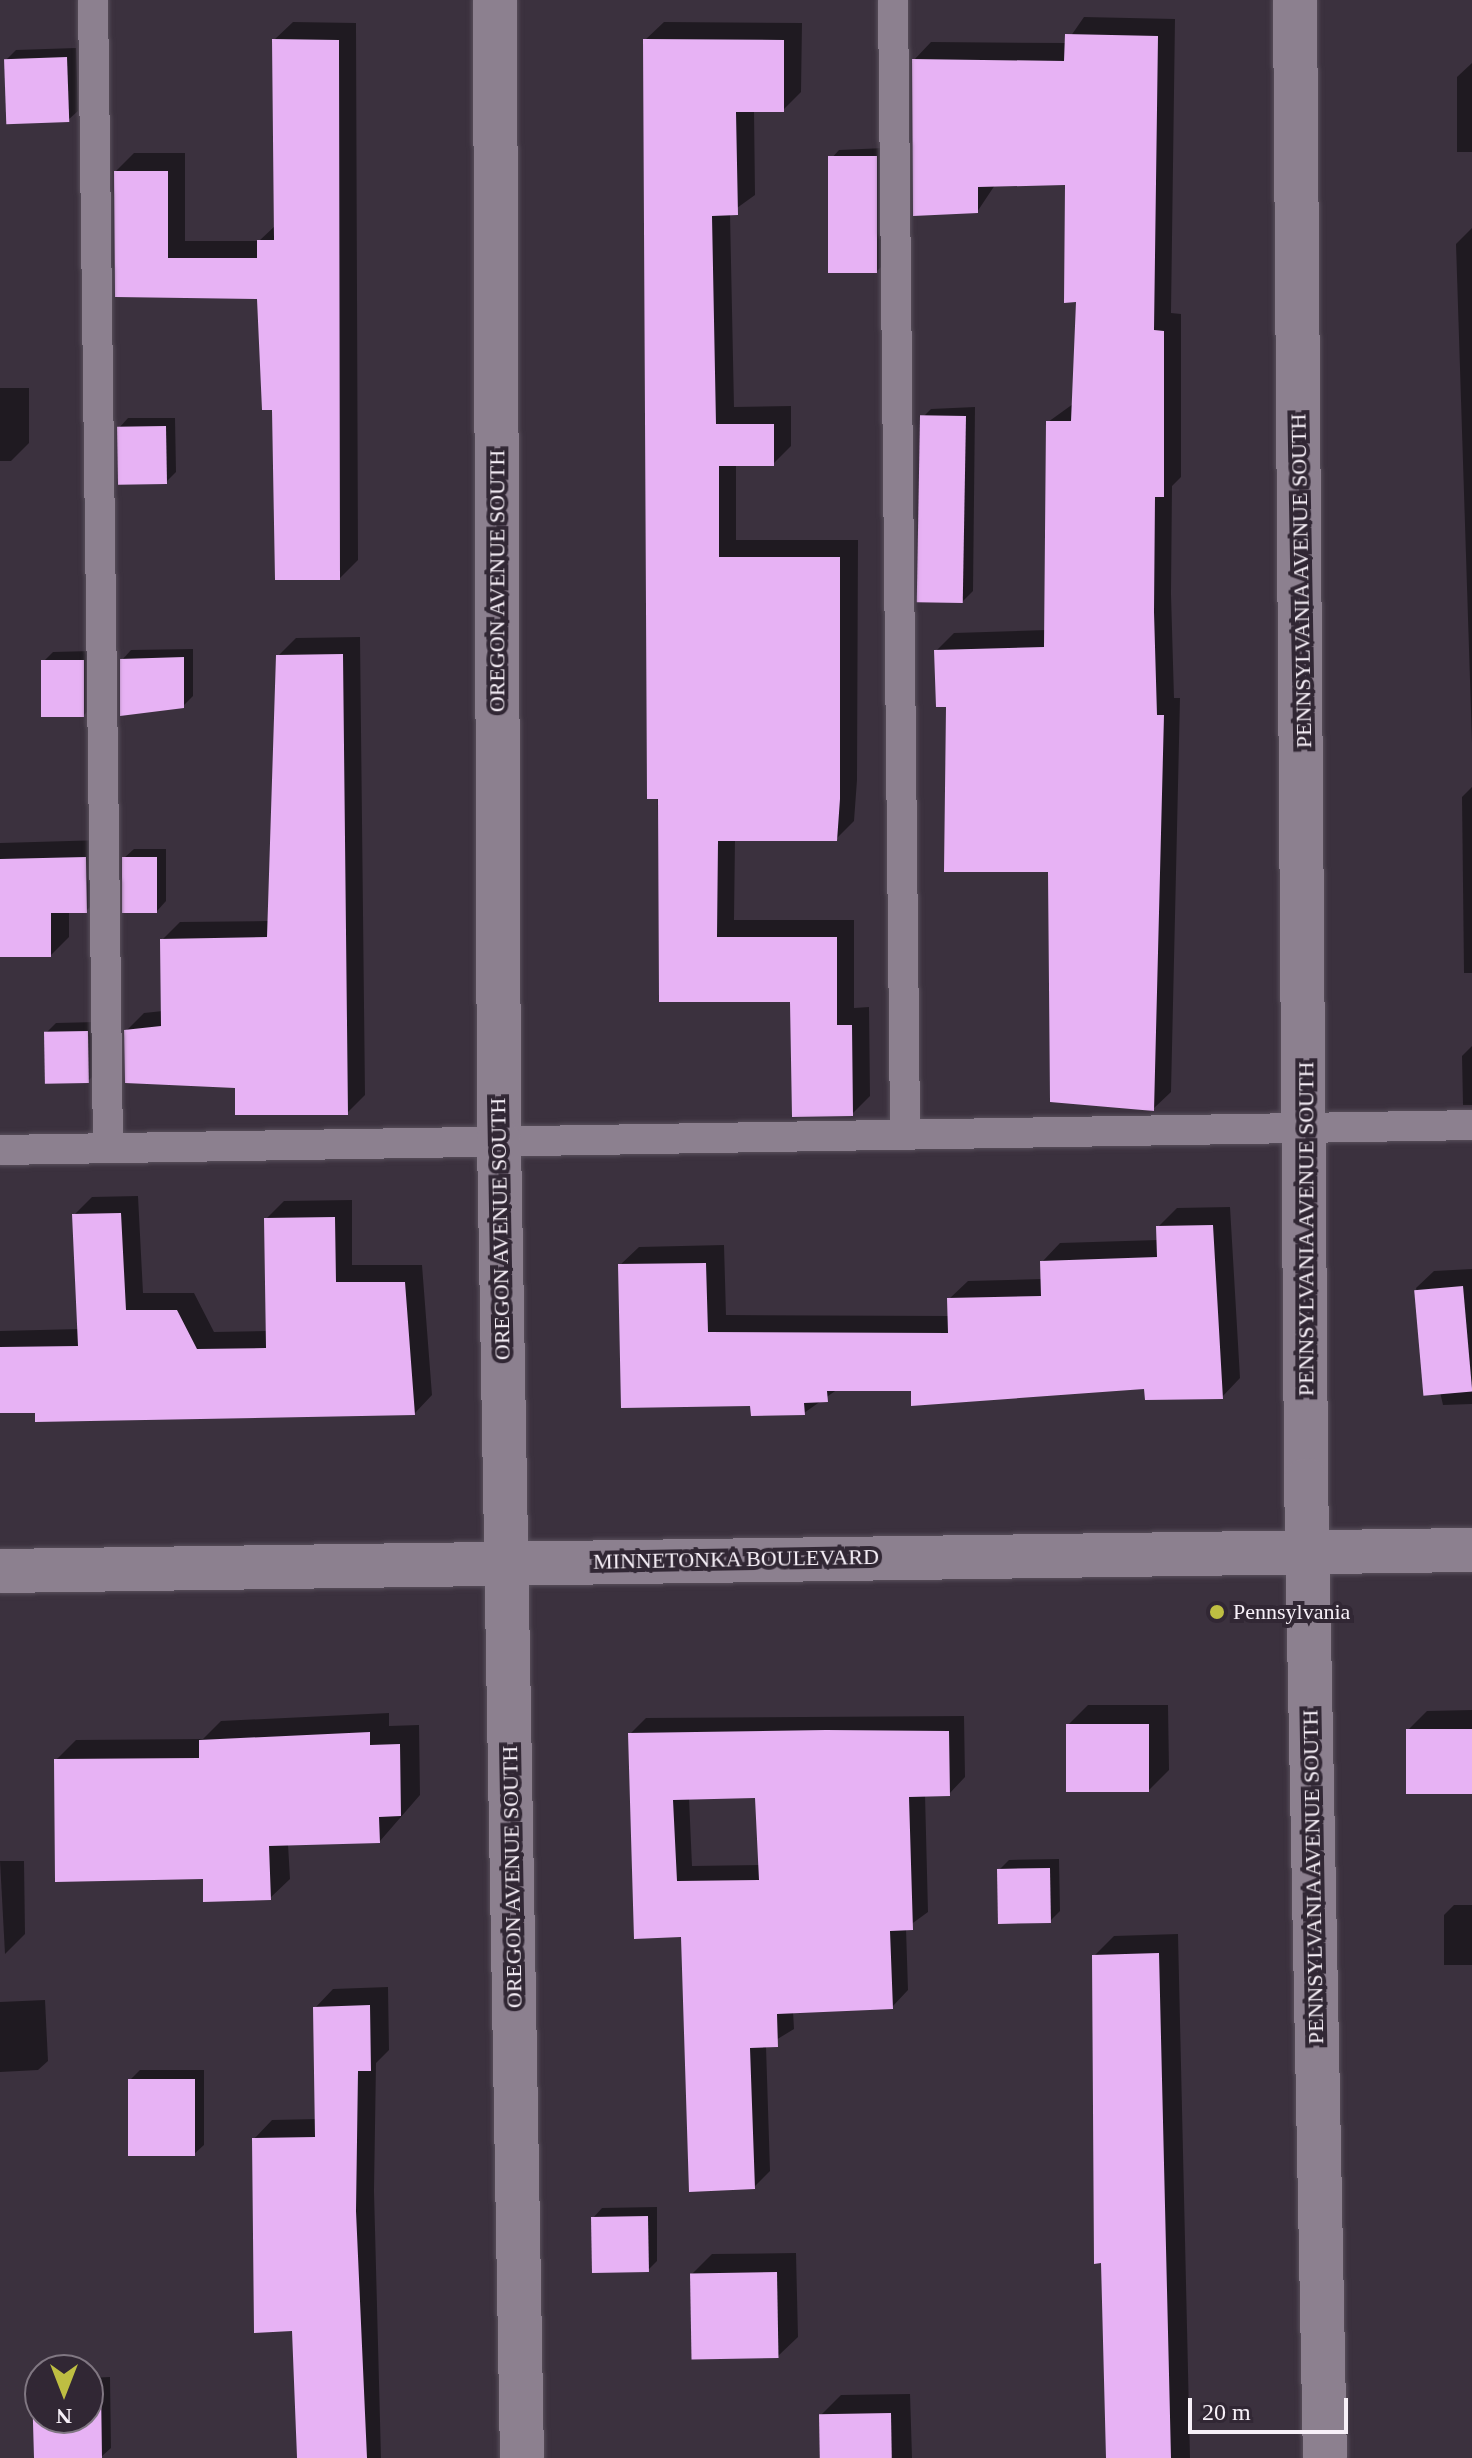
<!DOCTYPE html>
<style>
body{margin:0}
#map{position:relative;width:1472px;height:2458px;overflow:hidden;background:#3b313e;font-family:Georgia,serif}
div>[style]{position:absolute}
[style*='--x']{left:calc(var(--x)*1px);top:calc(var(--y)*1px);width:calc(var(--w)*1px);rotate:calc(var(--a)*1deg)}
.shadow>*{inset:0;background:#0007}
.building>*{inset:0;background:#e7b2f4;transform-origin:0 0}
.roads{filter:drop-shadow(0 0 2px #59505c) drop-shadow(0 0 2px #59505c)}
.lane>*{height:30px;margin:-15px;padding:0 15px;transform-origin:15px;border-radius:15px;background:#8c808f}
.street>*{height:44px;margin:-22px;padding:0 22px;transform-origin:22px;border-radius:22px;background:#8c808f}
.secondary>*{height:44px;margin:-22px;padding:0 22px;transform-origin:22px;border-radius:22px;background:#8c808f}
.dots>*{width:22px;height:22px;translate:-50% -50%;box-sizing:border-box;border:4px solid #312734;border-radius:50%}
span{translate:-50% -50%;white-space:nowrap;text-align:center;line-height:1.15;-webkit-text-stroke:8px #312734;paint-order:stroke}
.street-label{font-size:22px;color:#f7f0f8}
.poi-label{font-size:22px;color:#f7f0f8}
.left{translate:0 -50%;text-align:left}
.north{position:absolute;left:24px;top:2354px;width:80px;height:80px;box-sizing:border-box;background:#312734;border:2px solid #807782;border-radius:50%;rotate:180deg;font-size:22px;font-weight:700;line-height:32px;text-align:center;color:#f7f0f8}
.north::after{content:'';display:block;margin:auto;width:28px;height:36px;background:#bebe42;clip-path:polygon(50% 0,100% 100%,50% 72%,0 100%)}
.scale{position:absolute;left:1188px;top:2398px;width:160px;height:36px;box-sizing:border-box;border:4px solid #f7f0f8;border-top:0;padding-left:10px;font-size:24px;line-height:28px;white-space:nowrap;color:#f7f0f8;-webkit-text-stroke:6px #312734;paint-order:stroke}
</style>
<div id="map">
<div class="shadow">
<i style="clip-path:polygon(1084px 17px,1175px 19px,1171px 313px,1181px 314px,1181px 477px,1172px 486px,1171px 594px,1174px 698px,1180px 698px,1171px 1092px,1153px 1109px,1050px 870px,936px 651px,954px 633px,1047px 630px,1048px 422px,1073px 404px,1078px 300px,1067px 183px,995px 185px,977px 212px,914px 60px,931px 42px,1066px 43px)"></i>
<i style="clip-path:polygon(293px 22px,356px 23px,358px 560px,340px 578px,273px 408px,259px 297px,117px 295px,116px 171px,134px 153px,185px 153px,185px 241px,259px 241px,276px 225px,274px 40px)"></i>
<i style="clip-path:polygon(664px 22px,802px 23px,801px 92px,783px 110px,754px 110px,755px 195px,730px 213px,734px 407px,791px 406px,791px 446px,773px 464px,736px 464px,736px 540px,858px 540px,857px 780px,854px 821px,836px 839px,735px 839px,734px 920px,854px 920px,854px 1008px,869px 1007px,870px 1096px,852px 1114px,792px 1000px,661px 1000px,645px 40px)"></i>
<i style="clip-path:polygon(76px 48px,78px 111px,68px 120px,6px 60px,16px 50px)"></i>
<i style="clip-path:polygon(1472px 63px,1472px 152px,1457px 152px,1457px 77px)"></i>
<i style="clip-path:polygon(885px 148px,887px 261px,877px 271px,830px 160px,839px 150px)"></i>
<i style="clip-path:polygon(1472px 228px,1472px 743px,1456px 244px)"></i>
<i style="clip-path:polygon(0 388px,29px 388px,29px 443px,11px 461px,0 461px)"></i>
<i style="clip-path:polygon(975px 407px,973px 591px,963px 601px,922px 418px,931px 409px)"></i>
<i style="clip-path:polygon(128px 418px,175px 418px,176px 472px,166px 482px,119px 428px)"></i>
<i style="clip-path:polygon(360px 637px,365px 1095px,347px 1113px,237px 1086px,126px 1031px,144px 1013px,163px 1011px,162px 940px,180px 922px,269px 921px,278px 656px,296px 638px)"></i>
<i style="clip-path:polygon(193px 649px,193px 696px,183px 706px,122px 714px,122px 660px,131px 650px)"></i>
<i style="clip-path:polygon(92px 651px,93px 705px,84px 715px,43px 662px,53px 652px)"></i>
<i style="clip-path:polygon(1472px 787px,1472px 973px,1464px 973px,1462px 797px)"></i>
<i style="clip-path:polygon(104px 840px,104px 893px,86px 911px,69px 911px,69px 937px,51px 955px,0 911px,0 843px)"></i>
<i style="clip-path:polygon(134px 849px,166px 849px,166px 901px,157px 911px,124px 858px)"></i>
<i style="clip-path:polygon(97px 1022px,98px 1071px,88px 1081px,46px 1033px,56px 1023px)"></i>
<i style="clip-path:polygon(1472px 1046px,1472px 1105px,1463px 1105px,1462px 1056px)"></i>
<i style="clip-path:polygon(138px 1196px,143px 1293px,194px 1293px,214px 1332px,268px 1331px,266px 1219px,284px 1201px,352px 1200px,352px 1265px,422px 1265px,432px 1395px,415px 1413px,0 1412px,0 1331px,80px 1329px,74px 1215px,92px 1197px)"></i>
<i style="clip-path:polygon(1230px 1207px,1240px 1378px,1222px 1397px,1146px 1387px,838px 1389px,804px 1413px,752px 1404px,620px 1265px,639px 1247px,724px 1245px,726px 1315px,950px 1316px,949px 1299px,968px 1281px,1042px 1279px,1042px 1262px,1060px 1243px,1158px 1240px,1158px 1227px,1177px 1208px)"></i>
<i style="clip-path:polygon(1472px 1269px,1472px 1404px,1443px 1405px,1416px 1288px,1434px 1271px)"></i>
<i style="clip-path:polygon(1088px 1705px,1168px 1705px,1169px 1770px,1149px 1790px,1068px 1725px)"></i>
<i style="clip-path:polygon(1472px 1710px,1472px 1792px,1408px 1730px,1427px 1711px)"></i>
<i style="clip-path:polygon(389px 1713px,389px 1726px,419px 1725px,420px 1795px,380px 1841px,288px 1844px,290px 1879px,270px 1898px,205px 1877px,56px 1760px,76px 1740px,203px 1739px,221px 1721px)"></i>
<i style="clip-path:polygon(evenodd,964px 1716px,965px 1777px,949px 1794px,925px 1794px,928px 1912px,906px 1928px,908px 1990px,892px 2007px,793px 2011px,794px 2029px,766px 2046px,770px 2171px,754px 2187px,630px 1734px,646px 1718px,964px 1716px,757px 1796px,760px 1865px,692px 1866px,689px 1798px,757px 1796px)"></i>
<i style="clip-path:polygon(1059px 1859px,1060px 1911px,1050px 1921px,999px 1870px,1009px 1860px)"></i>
<i style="clip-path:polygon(0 1861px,24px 1861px,25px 1934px,5px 1954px)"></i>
<i style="clip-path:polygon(1454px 1905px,1472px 1905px,1472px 1965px,1444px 1965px,1444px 1915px)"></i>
<i style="clip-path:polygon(1178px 1934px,1190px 2458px,1108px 2458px,1094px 1956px,1114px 1936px)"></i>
<i style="clip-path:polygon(388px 1987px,389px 2050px,376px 2063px,374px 2191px,381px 2458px,297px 2458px,294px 2329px,254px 2139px,272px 2120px,317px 2119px,315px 2008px,333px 1989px)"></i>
<i style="clip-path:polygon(45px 2000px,48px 2061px,38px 2070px,0 2072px,0 2002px)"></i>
<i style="clip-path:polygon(140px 2070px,204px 2070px,204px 2145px,194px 2154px,130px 2080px)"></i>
<i style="clip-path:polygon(657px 2207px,657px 2261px,648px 2270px,593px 2218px,602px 2208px)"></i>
<i style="clip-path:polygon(796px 2253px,798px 2337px,778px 2356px,692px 2274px,712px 2254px)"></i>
<i style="clip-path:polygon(110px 2377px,111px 2448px,101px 2457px,36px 2458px,34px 2389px,40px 2383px,40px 2418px,88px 2418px,88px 2378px)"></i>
<i style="clip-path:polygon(910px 2394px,912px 2458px,822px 2458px,821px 2415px,841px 2395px)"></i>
</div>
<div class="building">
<i style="clip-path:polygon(1065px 34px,1158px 36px,1154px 330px,1164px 331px,1164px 497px,1155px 497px,1154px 612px,1157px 715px,1164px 715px,1154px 1111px,1050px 1102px,1048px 872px,944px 872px,946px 707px,936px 707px,934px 650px,1044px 647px,1046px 421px,1071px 421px,1076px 302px,1064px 303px,1065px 185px,978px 187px,978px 213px,913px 216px,912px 59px,1064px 61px)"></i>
<i style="clip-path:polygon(272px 39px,339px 40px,340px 580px,275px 580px,272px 410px,262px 410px,257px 299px,115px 297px,114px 171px,168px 171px,168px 258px,257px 258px,257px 240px,274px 240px)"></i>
<i style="clip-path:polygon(643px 39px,784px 40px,784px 112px,736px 112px,738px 215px,712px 216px,716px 424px,774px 424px,774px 466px,719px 466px,719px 557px,840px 557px,840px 799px,837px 841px,718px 841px,717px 937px,837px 937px,837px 1025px,852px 1025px,853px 1116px,792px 1117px,790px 1002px,659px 1002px,658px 799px,647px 799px)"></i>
<i style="left:67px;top:57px;width:65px;height:63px;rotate:88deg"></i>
<i style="left:877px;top:156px;width:117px;height:49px;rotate:90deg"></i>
<i style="left:966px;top:416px;width:187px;height:46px;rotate:91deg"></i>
<i style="left:166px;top:426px;width:58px;height:49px;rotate:89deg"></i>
<i style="clip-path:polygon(343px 654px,348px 1115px,235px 1115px,235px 1088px,125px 1083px,124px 1030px,161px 1026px,160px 939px,267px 937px,276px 655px)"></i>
<i style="clip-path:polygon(184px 657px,184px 708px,120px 716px,120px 659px)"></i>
<i style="left:84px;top:660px;width:57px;height:43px;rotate:90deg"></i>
<i style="clip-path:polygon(86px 857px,87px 913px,51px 913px,51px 957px,0 957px,0 859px)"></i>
<i style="left:122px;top:857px;width:35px;height:56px"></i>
<i style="left:88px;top:1031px;width:52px;height:44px;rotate:89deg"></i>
<i style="clip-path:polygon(121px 1213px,126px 1310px,177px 1310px,197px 1349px,266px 1348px,264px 1218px,335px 1217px,336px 1282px,405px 1282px,415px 1415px,35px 1422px,35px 1413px,0 1413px,0 1347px,78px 1346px,72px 1214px)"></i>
<i style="clip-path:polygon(1213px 1225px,1223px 1399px,1145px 1400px,1144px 1389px,911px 1406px,911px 1391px,827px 1391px,828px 1402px,804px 1403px,805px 1415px,751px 1416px,750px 1406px,621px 1408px,618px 1264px,706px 1263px,708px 1332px,948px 1333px,947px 1298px,1041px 1296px,1040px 1261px,1157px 1257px,1156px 1226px)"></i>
<i style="left:1463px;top:1286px;width:106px;height:49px;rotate:85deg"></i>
<i style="left:1066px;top:1724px;width:83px;height:68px"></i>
<i style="left:1472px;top:1729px;width:65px;height:66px;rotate:90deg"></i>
<i style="clip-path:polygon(evenodd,826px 1730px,949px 1731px,950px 1796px,909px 1797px,913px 1930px,890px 1931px,893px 2009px,777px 2014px,778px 2047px,750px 2048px,755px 2189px,689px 2192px,681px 1937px,634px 1939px,628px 1733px,826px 1730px,755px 1798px,759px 1880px,677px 1881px,673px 1800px,755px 1798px)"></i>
<i style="clip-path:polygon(370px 1732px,370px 1745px,400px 1744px,401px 1816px,379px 1817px,380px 1843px,269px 1846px,271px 1900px,203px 1902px,203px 1879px,55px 1882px,54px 1759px,199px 1758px,199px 1740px)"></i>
<i style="left:1050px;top:1868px;width:55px;height:53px;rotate:89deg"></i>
<i style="clip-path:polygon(1159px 1953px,1171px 2458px,1106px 2458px,1101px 2263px,1094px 2264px,1092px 1955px)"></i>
<i style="clip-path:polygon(370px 2005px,371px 2071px,358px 2071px,356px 2211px,367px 2458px,297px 2458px,292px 2331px,254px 2333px,252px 2138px,315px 2137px,313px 2007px)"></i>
<i style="left:128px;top:2079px;width:67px;height:77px"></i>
<i style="left:648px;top:2216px;width:56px;height:57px;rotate:89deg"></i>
<i style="left:777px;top:2272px;width:86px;height:87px;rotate:89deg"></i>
<i style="clip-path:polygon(88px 2386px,101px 2386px,102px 2458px,34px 2458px,32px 2388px,40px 2388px,40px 2418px,88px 2418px)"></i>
<i style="left:891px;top:2413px;width:45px;height:72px;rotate:89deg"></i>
</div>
<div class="roads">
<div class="lane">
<i style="--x:93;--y:0;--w:1148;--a:89.25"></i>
<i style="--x:893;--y:0;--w:1133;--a:89.39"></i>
<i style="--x:0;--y:1150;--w:1472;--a:-0.97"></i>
</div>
<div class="street">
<i style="--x:495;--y:0;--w:1141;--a:89.8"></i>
<i style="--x:499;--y:1141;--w:1317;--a:89"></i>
<i style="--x:1295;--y:0;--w:1480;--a:89.57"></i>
<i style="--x:1306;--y:1480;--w:978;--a:88.89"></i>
</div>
<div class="secondary">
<i style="--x:0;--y:1571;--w:1472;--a:-0.82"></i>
</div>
</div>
<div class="dots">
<i style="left:1217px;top:1612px;background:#bebe42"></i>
</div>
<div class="street-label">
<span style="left:497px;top:581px;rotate:-90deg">OREGON AVENUE SOUTH</span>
<span style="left:1301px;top:581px;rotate:-91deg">PENNSYLVANIA AVENUE SOUTH</span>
<span style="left:500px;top:1229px;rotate:-91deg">OREGON AVENUE SOUTH</span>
<span style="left:1306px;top:1229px;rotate:-90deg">PENNSYLVANIA AVENUE SOUTH</span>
<span style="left:736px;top:1559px;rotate:-1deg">MINNETONKA BOULEVARD</span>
<span style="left:512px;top:1877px;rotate:-91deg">OREGON AVENUE SOUTH</span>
<span style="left:1313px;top:1877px;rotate:-91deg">PENNSYLVANIA AVENUE SOUTH</span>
</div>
<div class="poi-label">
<span class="left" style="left:1233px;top:1612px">Pennsylvania</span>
</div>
<div class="north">N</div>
<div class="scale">20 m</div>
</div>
